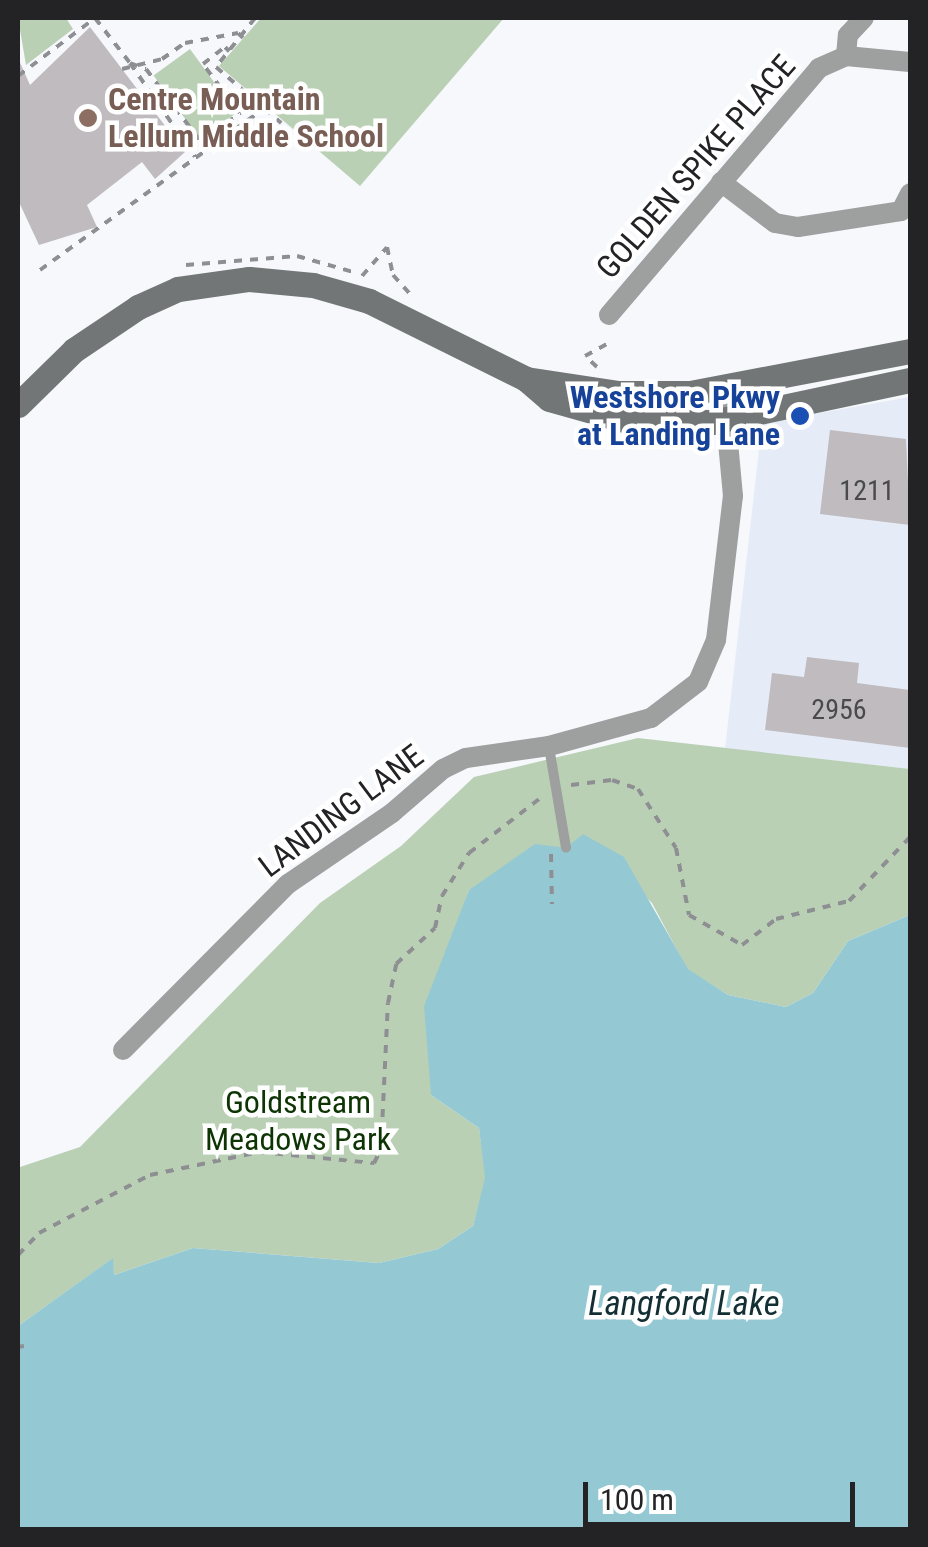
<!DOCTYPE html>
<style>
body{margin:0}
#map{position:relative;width:928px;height:1547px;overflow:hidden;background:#f6f8fc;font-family:"Roboto Condensed",sans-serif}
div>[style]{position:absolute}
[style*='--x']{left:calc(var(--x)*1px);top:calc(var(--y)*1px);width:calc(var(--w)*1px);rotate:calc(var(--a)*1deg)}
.built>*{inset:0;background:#e6ecf7}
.green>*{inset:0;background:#bad0b5;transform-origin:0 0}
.water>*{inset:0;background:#94c9d3}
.building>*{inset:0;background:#bfbbbe}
.path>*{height:4px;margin-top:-2px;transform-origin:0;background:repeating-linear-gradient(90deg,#8e8f92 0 8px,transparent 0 16px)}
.lane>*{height:10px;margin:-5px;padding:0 5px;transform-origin:5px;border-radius:5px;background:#9da09f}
.street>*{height:20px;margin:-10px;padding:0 10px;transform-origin:10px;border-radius:10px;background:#9da09f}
.secondary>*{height:25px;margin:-12.5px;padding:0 12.5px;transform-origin:12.5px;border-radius:12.5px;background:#727676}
.dots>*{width:28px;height:28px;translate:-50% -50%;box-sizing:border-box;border:5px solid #fff;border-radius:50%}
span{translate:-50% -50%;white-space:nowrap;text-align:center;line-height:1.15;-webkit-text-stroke:9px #fff;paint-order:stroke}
.number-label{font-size:28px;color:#4a494b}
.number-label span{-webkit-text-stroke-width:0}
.education-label{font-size:32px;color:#785e54;font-weight:700}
.left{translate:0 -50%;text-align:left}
.street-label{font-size:32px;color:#232325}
.transit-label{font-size:32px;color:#164399;font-weight:700}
.right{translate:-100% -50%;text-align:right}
.park-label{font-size:32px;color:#0d3403}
.water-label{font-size:35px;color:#132f34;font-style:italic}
.frame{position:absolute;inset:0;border:20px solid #232325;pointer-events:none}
.scale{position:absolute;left:583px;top:1482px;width:272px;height:45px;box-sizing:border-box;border:5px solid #232325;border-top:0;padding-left:12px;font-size:30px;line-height:35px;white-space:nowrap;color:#232325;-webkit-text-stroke:8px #fff;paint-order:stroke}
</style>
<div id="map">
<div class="built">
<i style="clip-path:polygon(910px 397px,910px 769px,725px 749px,762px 423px)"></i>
</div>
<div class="green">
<i style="clip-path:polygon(18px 18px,66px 18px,73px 29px,26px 65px)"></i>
<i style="clip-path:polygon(261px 18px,504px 18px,360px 186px,219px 66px)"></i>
<i style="left:190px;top:49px;width:79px;height:45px;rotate:54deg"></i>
<i style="clip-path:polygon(638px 738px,910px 769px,910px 915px,848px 941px,813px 993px,786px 1007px,728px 995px,687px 969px,652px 903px,583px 835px,576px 846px,469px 890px,453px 938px,431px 1095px,479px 1128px,486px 1178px,473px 1226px,438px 1249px,379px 1263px,193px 1248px,114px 1275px,112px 1259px,18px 1326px,20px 1167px,80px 1147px,320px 903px,401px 846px,474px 777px)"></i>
</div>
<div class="water">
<i style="clip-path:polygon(583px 834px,624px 857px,688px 969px,728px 995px,786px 1007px,813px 993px,848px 941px,910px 915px,910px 1529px,18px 1529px,18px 1326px,113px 1258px,114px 1275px,193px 1248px,379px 1263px,438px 1249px,473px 1226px,485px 1178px,479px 1128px,431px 1095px,424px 1006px,469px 890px,535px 844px,566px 848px)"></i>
</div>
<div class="building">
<i style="clip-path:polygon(90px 27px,185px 152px,155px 179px,142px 162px,87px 205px,97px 227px,39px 245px,18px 200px,18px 58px,30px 85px)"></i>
<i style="clip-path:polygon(830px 430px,906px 439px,910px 525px,820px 514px)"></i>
<i style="clip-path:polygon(807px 657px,859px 663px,857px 683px,910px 690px,910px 748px,765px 730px,772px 673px,804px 677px)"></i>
</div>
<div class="path">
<i style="--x:255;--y:18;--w:63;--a:128.5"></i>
<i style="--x:216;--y:67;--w:86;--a:40.7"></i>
<i style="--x:130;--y:63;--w:114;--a:55.3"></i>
<i style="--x:122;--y:69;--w:41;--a:-14"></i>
<i style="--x:162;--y:59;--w:28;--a:-35"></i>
<i style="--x:185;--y:43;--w:54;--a:-10.7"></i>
<i style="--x:238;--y:33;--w:7;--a:45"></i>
<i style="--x:18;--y:76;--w:96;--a:-37"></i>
<i style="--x:95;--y:18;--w:57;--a:52.1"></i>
<i style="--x:130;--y:63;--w:17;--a:21"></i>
<i style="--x:146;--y:69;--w:91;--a:53"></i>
<i style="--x:201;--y:142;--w:49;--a:-36.6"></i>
<i style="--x:240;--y:113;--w:61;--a:-127.1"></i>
<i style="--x:203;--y:64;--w:28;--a:-38"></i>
<i style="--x:225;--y:47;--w:6;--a:45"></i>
<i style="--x:186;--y:265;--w:111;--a:-4.6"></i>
<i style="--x:297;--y:256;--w:58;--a:15.9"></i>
<i style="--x:40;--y:270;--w:279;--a:-35.8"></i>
<i style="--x:362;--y:276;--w:38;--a:-49"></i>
<i style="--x:387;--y:247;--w:29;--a:78"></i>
<i style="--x:393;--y:275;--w:28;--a:48"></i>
<i style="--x:597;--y:367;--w:16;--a:-137"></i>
<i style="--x:585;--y:356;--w:25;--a:-29"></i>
<i style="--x:571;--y:785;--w:41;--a:-7"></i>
<i style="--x:612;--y:780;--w:28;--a:19"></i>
<i style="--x:638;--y:789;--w:70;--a:57.2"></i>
<i style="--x:676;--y:848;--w:68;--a:79"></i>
<i style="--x:689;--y:915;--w:61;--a:29.5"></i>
<i style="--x:742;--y:945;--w:43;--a:-37.4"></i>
<i style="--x:776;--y:919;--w:75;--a:-13.9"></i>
<i style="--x:849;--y:901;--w:88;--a:-46.4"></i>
<i style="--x:551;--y:854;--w:50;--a:88.9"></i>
<i style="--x:18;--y:1255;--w:30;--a:-46"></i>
<i style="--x:39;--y:1233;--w:125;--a:-27.6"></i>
<i style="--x:150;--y:1175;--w:111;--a:-11.9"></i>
<i style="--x:259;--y:1152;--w:116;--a:5.5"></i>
<i style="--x:374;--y:1163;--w:16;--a:-63"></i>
<i style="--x:381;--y:1149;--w:146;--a:-87.3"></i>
<i style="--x:388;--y:1003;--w:40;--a:-78"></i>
<i style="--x:396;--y:964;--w:53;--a:-42.7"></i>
<i style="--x:435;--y:928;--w:33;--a:-78"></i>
<i style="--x:442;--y:896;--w:51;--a:-57.9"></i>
<i style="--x:469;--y:853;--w:93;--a:-37.6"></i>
<i style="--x:18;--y:1347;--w:6;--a:-9"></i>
</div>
<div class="lane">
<i style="--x:549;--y:747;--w:102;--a:80.4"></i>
</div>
<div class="street">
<i style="--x:846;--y:56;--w:64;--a:5.4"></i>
<i style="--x:846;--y:56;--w:21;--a:-85"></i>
<i style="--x:848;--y:35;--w:23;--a:-47"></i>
<i style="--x:721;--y:182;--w:68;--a:37.2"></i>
<i style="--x:775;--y:223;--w:23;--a:10"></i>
<i style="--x:798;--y:227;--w:104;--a:-8.8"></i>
<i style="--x:901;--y:211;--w:20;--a:-63"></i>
<i style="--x:609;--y:315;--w:324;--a:-49.6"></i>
<i style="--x:819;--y:68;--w:30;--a:-24"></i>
<i style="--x:123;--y:1050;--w:234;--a:-45.2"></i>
<i style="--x:288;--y:884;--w:126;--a:-34.3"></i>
<i style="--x:392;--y:813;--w:67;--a:-40.8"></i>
<i style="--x:443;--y:769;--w:25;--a:-26"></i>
<i style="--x:466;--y:758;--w:84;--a:-8.2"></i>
<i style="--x:549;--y:746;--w:106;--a:-15.4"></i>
<i style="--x:651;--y:718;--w:59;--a:-37.5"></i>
<i style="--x:698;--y:682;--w:46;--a:-66.8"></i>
<i style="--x:716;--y:640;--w:145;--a:-83.3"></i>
<i style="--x:733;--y:496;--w:107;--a:-95.3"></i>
</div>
<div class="secondary">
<i style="--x:526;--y:379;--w:92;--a:8.7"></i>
<i style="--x:617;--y:393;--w:73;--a:0"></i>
<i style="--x:690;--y:393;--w:224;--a:-10.8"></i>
<i style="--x:18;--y:405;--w:78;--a:-44.5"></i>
<i style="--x:74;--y:350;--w:77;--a:-33.9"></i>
<i style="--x:138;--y:307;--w:44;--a:-24.2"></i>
<i style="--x:178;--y:289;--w:72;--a:-8"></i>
<i style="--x:249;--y:279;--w:64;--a:5.4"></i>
<i style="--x:313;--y:285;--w:58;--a:15.9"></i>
<i style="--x:369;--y:301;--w:175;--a:26.4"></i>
<i style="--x:526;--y:379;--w:30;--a:41"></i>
<i style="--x:549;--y:399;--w:85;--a:15.7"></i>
<i style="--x:631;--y:422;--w:81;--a:0"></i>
<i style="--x:712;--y:422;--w:202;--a:-12"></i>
</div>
<div class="dots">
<i style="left:88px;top:118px;background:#8d6e63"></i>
<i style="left:800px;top:416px;background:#1a4fb4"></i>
</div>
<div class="number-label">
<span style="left:867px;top:491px">1211</span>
<span style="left:839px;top:710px">2956</span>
</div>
<div class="education-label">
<span class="left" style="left:108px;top:118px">Centre Mountain<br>Lellum Middle School</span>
</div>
<div class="street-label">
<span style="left:696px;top:167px;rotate:-49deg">GOLDEN SPIKE PLACE</span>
<span style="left:341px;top:811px;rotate:-37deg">LANDING LANE</span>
</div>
<div class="transit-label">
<span class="right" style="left:780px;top:416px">Westshore Pkwy<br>at Landing Lane</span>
</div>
<div class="park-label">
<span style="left:298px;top:1121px">Goldstream<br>Meadows Park</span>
</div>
<div class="water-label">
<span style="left:684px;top:1304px">Langford Lake</span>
</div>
<div class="frame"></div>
<div class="scale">100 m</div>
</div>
